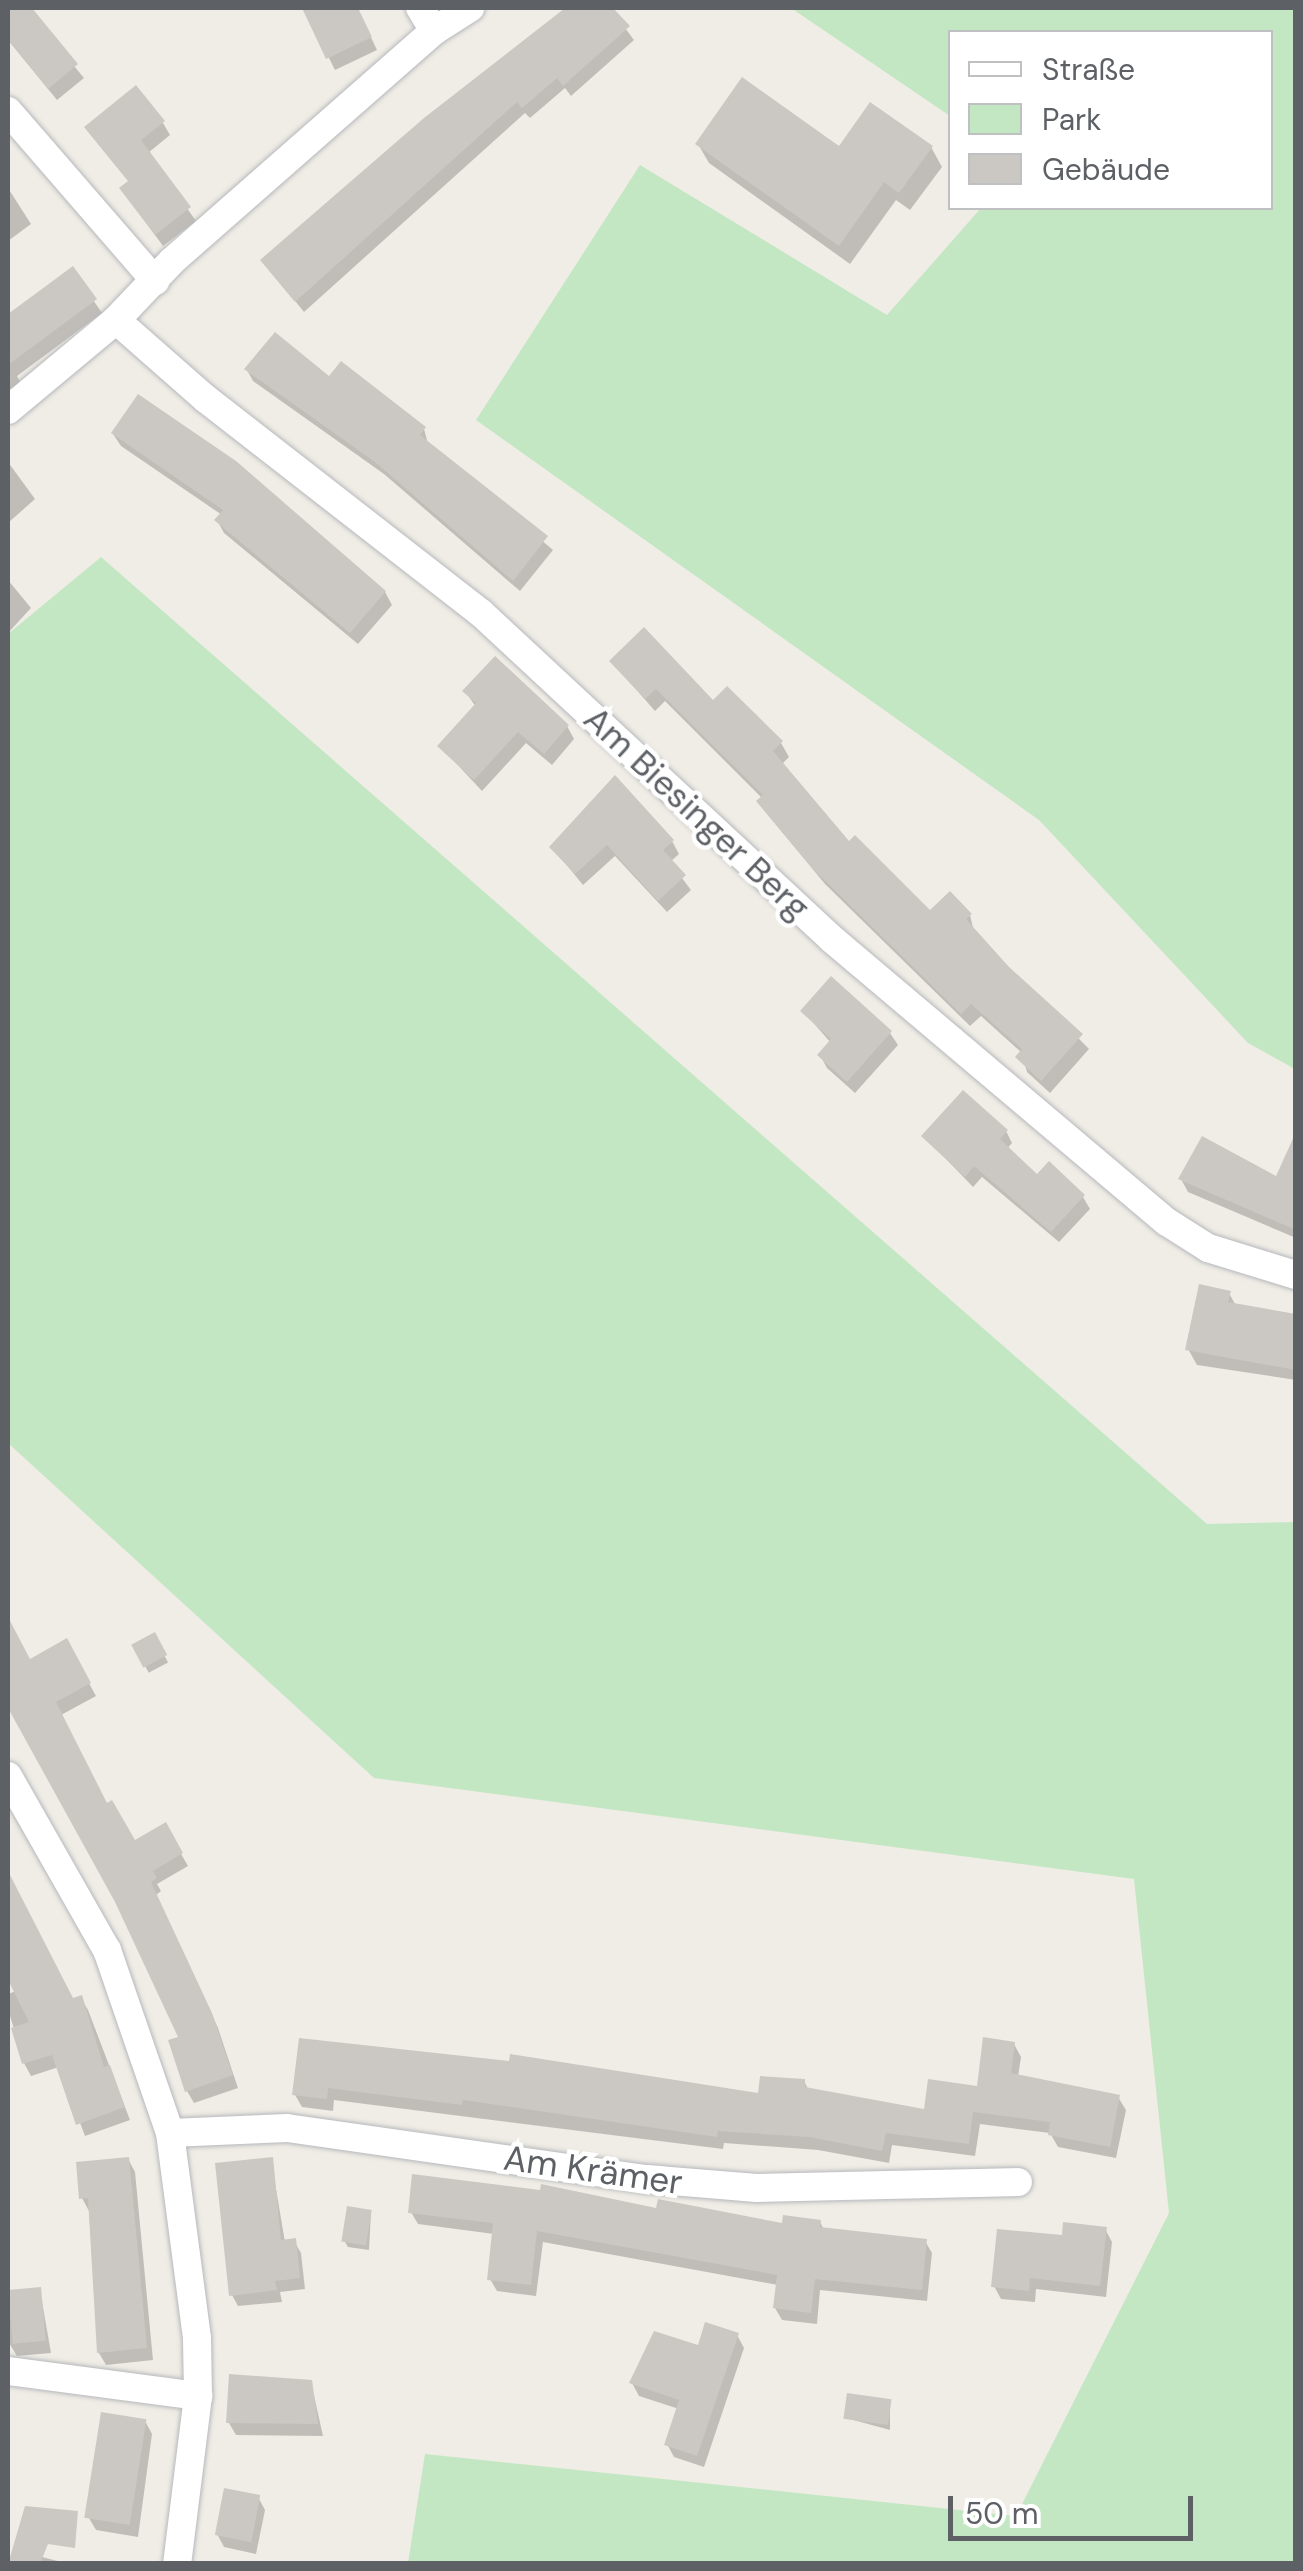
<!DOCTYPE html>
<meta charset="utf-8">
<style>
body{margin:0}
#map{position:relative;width:1303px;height:2571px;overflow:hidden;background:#f0ede6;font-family:"DM Sans",sans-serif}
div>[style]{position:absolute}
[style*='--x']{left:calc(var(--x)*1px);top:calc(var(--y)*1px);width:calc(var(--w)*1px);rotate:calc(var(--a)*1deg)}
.green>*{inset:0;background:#c3e7c2}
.shadow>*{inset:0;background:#0003;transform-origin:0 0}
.building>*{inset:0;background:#cbc8c3;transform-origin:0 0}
.roads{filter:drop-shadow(0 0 2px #b6b8bc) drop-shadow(0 0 2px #b6b8bc)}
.street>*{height:28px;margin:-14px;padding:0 14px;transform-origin:14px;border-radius:14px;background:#fff}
span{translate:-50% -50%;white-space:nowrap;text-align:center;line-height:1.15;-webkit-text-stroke:9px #fff;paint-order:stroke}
.street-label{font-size:35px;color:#5d6166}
.frame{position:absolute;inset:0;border:10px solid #5d6166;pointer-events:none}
.legend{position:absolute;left:948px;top:30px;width:325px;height:180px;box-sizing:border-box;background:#fff;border:2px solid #bec0c2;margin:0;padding:12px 18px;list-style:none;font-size:30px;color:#5d6166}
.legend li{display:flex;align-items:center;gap:20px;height:50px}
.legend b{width:50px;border:2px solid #bec0c2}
.scale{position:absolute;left:948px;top:2496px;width:245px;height:45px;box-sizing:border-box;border:5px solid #5d6166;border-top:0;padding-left:12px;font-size:30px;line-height:35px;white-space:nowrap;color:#5d6166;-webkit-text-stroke:8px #fff;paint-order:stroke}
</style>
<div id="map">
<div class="green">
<i style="clip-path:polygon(791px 8px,1295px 8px,1295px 1069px,1248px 1043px,1039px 820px,476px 420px,640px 165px,887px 315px,981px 208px,1270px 208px,1270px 32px,951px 32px,950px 116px)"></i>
<i style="clip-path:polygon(101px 557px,1207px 1524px,1295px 1522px,1295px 2563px,408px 2563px,425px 2454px,1016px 2516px,1169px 2213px,1134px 1879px,374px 1778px,8px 1443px,8px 634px)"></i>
</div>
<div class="shadow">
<i style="clip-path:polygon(13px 8px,26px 8px,84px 78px,57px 100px,8px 40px)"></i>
<i style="clip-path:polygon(304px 8px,357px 8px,377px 50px,335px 70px)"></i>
<i style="clip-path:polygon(567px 8px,610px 8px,634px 40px,571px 96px,565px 88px,530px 118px,525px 113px,304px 312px,263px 261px)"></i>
<i style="clip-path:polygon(163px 123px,170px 135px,148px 153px,196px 221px,163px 246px,130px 201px,130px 183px,95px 140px)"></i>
<i style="clip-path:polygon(698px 144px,931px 147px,942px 167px,910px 210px,896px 200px,850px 264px,709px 163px)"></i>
<i style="clip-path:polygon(8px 188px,31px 224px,8px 241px)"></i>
<i style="clip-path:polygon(72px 269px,102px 313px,17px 376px,20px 382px,8px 391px,8px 316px)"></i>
<i style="clip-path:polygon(247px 370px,424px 429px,428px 444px,553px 550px,520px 591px,384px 474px,253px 381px)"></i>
<i style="clip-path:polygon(113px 434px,385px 592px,392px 605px,358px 644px,224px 533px,217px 520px,222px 515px,121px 446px)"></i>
<i style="clip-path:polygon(8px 462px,35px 499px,8px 523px)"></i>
<i style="clip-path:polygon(8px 580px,31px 608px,8px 633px)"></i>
<i style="clip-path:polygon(612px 662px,713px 703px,781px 743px,789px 757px,781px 765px,848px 845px,930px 914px,970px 915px,974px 932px,1089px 1049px,1050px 1093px,1027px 1072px,1022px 1053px,981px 1016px,970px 1026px,825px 884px,768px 815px,763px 799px,665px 701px,655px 711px)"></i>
<i style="clip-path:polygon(465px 691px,567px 726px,574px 739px,552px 765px,526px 743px,482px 791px,440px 746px,476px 707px)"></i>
<i style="clip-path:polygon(672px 841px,679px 854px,670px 862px,691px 890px,667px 912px,615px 856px,583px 885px,552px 847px)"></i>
<i style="clip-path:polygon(803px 1011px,890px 1033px,898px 1045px,855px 1093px,827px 1068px,820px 1055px,831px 1043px)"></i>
<i style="clip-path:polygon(1006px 1131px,1012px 1143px,1007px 1149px,1037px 1177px,1083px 1197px,1090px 1209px,1059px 1242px,982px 1177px,973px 1187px,924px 1136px)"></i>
<i style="clip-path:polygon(1296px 1172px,1296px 1238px,1188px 1192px,1181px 1179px,1277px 1180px)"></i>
<i style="clip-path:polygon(1229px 1293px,1236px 1306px,1296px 1317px,1296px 1380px,1197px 1365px,1188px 1349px)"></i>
<i style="clip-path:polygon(8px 1622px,29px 1662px,73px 1654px,96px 1696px,61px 1715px,107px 1806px,134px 1843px,165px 1826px,188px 1866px,157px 1884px,161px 1891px,156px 1895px,218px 2028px,238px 2088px,194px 2103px,187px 2091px,182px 2038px,117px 1901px,8px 1704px)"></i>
<i style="left:154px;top:1636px;width:30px;height:22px;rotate:62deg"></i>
<i style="clip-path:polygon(8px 1875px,73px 2000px,81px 1998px,88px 2010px,130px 2120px,85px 2136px,59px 2067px,31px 2076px,24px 2063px,8px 2009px,8px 1994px,16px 1991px,8px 1975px)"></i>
<i style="clip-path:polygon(301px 2041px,761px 2096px,804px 2081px,809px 2091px,927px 2112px,979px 2088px,1014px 2044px,1021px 2057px,1018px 2077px,1118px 2097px,1126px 2110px,1116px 2158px,1058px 2147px,1050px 2133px,980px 2124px,975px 2156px,892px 2145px,889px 2163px,818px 2150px,724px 2143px,723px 2149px,334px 2100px,333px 2111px,302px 2107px,295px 2095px)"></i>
<i style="clip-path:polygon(128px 2159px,135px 2172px,153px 2360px,106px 2365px,99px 2353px,89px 2211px,82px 2198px)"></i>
<i style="clip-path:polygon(271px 2160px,285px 2242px,294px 2241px,301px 2253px,305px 2289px,280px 2292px,282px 2302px,238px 2306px,232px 2295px)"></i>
<i style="clip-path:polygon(658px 2211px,785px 2226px,820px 2222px,824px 2230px,925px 2241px,932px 2253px,927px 2301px,820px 2290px,817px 2324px,782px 2320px,775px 2308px,778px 2285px,543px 2242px,536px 2296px,497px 2291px,490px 2279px,494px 2234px,418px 2224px,411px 2212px)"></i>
<i style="clip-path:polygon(371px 2212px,369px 2250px,348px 2247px,345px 2242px)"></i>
<i style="clip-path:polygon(1105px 2229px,1112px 2242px,1106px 2297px,1036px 2289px,1035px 2302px,1001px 2299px,994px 2286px,1064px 2238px)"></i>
<i style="clip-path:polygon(40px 2290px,51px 2353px,17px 2356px,9px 2343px,8px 2293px)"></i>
<i style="clip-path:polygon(737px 2335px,744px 2348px,704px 2467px,674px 2457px,667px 2444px,679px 2409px,639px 2396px,632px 2383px)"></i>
<i style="clip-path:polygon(311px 2382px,323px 2436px,236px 2435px,229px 2423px)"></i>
<i style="clip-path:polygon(890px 2402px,890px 2430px,846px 2418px)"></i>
<i style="clip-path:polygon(145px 2421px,152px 2434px,138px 2537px,96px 2530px,89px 2518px)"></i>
<i style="clip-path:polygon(258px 2497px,265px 2510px,256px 2554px,224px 2547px,217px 2534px)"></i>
<i style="clip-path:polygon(27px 2553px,69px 2564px,23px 2564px)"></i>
</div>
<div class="building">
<i style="clip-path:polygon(8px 8px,32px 8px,78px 64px,48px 89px,8px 39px)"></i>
<i style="clip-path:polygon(302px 8px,358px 8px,372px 37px,326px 59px)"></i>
<i style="clip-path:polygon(565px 8px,613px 8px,630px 26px,563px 86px,557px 78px,522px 108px,517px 102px,295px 302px,260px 260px,424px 118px)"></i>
<i style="clip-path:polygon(742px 77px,839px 146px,870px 102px,933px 146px,899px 193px,884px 182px,839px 246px,695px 144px)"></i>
<i style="clip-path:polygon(136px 85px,165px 121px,141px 140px,191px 207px,155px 235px,119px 188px,128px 181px,84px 127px)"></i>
<i style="clip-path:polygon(73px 266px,97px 299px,8px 365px,8px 314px)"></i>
<i style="clip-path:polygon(275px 332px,329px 376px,341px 361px,426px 427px,420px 435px,548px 536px,513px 581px,375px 462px,244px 369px)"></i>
<i style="clip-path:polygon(138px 394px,236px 461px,386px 591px,350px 633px,214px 520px,223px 510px,111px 433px)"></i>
<i style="clip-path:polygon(644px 627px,713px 700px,727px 686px,783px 741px,773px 751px,849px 841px,855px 835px,930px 910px,950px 891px,972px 914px,966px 919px,1009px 967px,1083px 1034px,1041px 1081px,1015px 1057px,1022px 1049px,971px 1004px,961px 1014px,814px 870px,756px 801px,763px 795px,656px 689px,645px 699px,609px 661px)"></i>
<i style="clip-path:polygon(495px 656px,569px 725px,544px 754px,518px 732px,474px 780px,437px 746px,476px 703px,462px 691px)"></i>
<i style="clip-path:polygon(615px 775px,674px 840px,663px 850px,686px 875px,658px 901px,607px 845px,575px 874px,549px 847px)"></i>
<i style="clip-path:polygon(831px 976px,892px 1031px,847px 1082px,817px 1055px,831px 1039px,800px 1011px)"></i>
<i style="clip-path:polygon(963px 1090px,1008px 1130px,1000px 1139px,1037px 1174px,1049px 1161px,1085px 1195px,1051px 1232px,974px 1166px,965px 1177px,921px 1136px)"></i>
<i style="clip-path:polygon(1296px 1132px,1296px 1230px,1178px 1179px,1202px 1136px,1276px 1176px)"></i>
<i style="clip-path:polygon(1199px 1284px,1231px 1291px,1228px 1302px,1296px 1314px,1296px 1370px,1185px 1350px)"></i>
<i style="clip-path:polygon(8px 1617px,30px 1659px,67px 1638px,91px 1683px,56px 1702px,107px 1803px,112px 1800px,135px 1840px,166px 1822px,183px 1853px,153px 1871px,157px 1878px,151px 1882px,212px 2013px,233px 2075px,185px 2092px,168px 2040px,178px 2037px,115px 1902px,8px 1708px)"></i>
<i style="left:155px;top:1632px;width:26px;height:27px;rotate:62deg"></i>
<i style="clip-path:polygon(8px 1871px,73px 1998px,82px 1995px,104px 2067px,110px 2065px,125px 2107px,76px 2125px,52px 2055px,22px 2064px,11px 2028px,29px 2022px,8px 1980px)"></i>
<i style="clip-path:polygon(983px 2037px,1015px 2042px,1011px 2073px,1120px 2095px,1110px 2147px,1048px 2135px,1050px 2122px,973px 2112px,969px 2144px,886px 2133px,882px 2151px,809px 2137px,718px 2131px,717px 2137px,463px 2100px,462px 2105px,328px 2088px,327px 2099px,292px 2095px,299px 2038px,509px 2061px,510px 2054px,758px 2093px,760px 2076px,805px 2079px,805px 2087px,924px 2109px,928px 2079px,977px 2086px)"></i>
<i style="clip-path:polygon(129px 2157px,147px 2348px,97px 2353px,88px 2198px,79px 2199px,76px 2162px)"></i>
<i style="clip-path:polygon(273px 2157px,281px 2240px,296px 2238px,300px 2278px,275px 2281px,277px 2290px,229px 2296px,215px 2163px)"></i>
<i style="clip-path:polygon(412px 2174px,540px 2190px,541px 2184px,656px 2208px,658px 2199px,782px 2223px,783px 2215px,821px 2220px,820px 2227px,927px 2239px,922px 2290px,815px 2279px,811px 2313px,773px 2308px,777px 2275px,537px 2231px,531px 2285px,487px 2280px,493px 2223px,408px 2213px)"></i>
<i style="left:347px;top:2206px;width:25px;height:36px;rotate:9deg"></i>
<i style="clip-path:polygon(1063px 2222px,1107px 2227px,1100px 2286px,1030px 2278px,1029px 2291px,991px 2287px,997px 2229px,1062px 2235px)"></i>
<i style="left:41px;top:2287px;width:54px;height:33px;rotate:85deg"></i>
<i style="clip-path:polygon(705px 2322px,739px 2333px,697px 2456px,664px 2445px,679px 2400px,629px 2383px,654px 2331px,698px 2345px)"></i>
<i style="clip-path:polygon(229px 2374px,312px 2380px,318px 2424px,226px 2423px)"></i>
<i style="left:847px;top:2393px;width:45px;height:26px;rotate:8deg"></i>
<i style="left:101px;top:2412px;width:46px;height:107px;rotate:9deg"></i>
<i style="left:224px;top:2488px;width:37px;height:48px;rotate:11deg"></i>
<i style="clip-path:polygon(25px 2506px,78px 2511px,75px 2548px,48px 2544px,40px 2564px,8px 2564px)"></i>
</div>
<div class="roads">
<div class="street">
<i style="--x:434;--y:31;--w:43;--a:-32.6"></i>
<i style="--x:8;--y:111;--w:225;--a:49.1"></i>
<i style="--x:116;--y:320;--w:120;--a:41.3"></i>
<i style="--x:206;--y:399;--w:348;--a:37.9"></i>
<i style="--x:481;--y:613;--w:480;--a:42.9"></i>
<i style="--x:833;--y:940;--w:437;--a:40.2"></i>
<i style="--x:1167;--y:1222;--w:49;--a:32.4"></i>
<i style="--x:1208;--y:1248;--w:92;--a:17.1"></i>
<i style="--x:8;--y:410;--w:141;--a:-39.8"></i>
<i style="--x:116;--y:320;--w:81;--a:-46.5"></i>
<i style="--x:172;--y:261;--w:349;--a:-41.3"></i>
<i style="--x:434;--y:31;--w:27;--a:-121"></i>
<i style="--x:8;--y:1776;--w:200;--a:60.4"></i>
<i style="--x:107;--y:1950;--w:194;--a:71"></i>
<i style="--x:170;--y:2133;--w:207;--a:82.5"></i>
<i style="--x:197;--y:2338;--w:58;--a:89"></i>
<i style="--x:198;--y:2396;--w:169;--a:97.1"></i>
<i style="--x:170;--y:2133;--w:117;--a:-2.4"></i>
<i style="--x:287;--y:2128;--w:364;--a:8.1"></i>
<i style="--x:647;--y:2179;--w:110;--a:4.7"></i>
<i style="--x:757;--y:2188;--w:261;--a:-1.3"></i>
<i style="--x:8;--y:2371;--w:192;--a:7.5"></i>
</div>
</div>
<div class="street-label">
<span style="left:697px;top:813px;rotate:43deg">Am Biesinger Berg</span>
<span style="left:593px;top:2170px;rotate:8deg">Am Krämer</span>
</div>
<div class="frame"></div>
<ul class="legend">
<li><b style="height:12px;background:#fff"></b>Straße</li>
<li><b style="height:28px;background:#c3e7c2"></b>Park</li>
<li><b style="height:28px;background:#cbc8c3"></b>Gebäude</li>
</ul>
<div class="scale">50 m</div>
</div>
